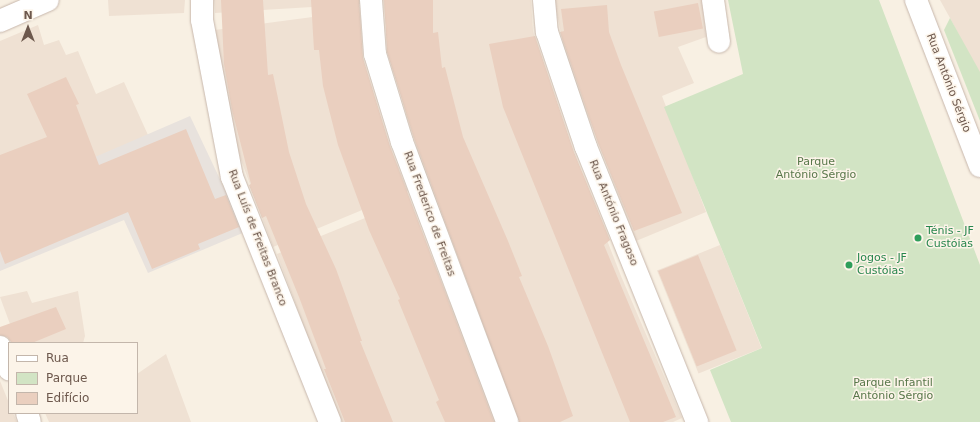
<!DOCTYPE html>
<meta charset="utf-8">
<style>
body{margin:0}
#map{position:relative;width:980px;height:422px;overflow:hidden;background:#f8f0e3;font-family:"DejaVu Sans",sans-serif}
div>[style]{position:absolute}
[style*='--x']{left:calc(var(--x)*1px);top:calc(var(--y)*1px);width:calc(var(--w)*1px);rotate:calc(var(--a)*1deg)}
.residential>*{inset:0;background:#efe1d3;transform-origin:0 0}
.industrial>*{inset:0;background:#e8e2dd}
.green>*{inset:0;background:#d2e4c4}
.building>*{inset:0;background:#eacfbf;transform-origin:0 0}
.roads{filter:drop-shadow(0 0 1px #c7b7ac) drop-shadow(0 0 1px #c7b7ac)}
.street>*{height:22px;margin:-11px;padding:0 11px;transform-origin:11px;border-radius:11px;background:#fff}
.secondary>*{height:22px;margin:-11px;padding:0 11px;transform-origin:11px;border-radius:11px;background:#fff}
.dots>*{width:11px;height:11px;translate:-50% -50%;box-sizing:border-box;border:2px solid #fcf4e9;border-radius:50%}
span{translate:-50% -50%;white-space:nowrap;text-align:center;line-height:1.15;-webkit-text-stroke:3px #fcf4e9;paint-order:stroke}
.street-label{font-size:11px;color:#6d584d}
.park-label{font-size:11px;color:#58774a}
.leisure-label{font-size:11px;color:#27864d}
.left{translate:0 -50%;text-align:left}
.legend{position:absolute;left:8px;top:342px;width:130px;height:72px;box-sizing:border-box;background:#fcf4e9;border:1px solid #c3b6ab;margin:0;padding:5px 7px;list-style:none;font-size:12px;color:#6d584d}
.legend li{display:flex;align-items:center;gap:8px;height:20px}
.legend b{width:20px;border:1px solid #c3b6ab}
.north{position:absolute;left:8px;top:8px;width:40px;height:40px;-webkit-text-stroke:3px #fcf4e9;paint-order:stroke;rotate:0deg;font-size:11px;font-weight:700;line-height:16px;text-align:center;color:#6d584d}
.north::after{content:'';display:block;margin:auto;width:14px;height:18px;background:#6d584d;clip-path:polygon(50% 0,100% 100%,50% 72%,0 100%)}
</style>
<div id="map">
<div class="residential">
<i style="clip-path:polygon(108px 0,185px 0,184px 13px,109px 16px)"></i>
<i style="clip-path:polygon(214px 0,361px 0,362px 4px,215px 13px)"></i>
<i style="clip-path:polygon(383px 0,531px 0,533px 31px,547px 87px,621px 276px,682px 418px,673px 422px,524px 422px,426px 177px,407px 118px,389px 49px)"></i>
<i style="clip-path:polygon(554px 0,702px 0,706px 37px,678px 47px,694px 83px,662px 96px,706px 212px,636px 241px,567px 62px)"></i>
<i style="clip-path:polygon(940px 0,980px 0,980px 75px,950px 18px)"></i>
<i style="clip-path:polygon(358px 11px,361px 51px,379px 121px,408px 191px,273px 247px,240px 157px,225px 105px,215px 30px)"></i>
<i style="clip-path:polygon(38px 25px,44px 45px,59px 40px,66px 55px,78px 51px,96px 94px,124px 82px,148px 135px,0 198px,0 41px)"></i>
<i style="clip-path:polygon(409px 200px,498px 422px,340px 422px,332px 402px,277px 254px)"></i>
<i style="left:720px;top:245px;width:111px;height:68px;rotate:68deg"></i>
<i style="clip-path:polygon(27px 291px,32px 303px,78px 291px,85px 336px,83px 343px,17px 343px,0 297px)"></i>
<i style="clip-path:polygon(166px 354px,191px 422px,49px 422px,45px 413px,137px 413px,137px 374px)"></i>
<i style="clip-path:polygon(0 381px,9px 403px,9px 413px,13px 413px,17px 422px,0 422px)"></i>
</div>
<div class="industrial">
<i style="clip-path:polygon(190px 116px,245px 232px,148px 273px,124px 220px,0 271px,0 198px)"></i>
</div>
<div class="green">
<i style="clip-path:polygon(728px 0,879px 0,980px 265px,980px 422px,731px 422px,710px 370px,762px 348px,664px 107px,743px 74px)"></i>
<i style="clip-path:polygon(950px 18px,980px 72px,980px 121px,944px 30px)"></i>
</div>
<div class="building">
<i style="clip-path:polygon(221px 0,263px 0,268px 75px,273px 74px,289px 152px,306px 204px,336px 269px,362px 341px,360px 341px,393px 422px,345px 422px,324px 369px,326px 369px,299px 297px,266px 216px,262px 218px,249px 185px,251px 184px,232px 110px,224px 64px)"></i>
<i style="clip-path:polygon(311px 0,359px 0,363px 58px,390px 146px,494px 422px,445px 422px,436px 402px,439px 400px,398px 300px,400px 299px,369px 230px,338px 145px,323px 86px,319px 50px,314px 50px)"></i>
<i style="clip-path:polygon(384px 0,433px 0,433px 33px,438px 32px,442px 68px,445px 67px,463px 137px,508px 241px,522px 276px,519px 277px,548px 346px,573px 416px,560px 422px,519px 422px,414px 138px,387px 52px)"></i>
<i style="left:698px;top:3px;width:26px;height:45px;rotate:79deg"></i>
<i style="clip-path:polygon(607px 5px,609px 32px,621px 65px,682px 213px,634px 231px,598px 143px,560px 32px,564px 31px,561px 9px)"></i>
<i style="clip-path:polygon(535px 36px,574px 152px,610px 240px,604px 245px,676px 417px,663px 422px,630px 422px,503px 107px,489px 44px)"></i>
<i style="clip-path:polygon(66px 77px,79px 104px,76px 105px,99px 165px,186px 129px,215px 199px,226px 195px,239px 227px,198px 244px,200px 249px,152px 269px,128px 212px,5px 264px,0 251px,0 155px,47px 137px,27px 94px)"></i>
<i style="left:698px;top:255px;width:103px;height:43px;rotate:68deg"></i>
<i style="clip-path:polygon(56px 307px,66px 329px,32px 343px,12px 343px,7px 337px,0 335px,0 327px)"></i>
</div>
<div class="roads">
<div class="street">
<i style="--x:202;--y:0;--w:20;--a:90"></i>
<i style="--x:202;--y:20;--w:160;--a:79.2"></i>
<i style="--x:232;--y:177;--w:264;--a:68.2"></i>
<i style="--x:371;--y:0;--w:54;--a:85.8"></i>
<i style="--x:375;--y:54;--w:92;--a:72.9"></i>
<i style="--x:402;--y:142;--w:299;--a:69.4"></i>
<i style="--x:544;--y:0;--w:32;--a:85"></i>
<i style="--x:547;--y:32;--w:121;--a:71.3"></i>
<i style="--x:586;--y:147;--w:297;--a:68"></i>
<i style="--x:713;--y:0;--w:42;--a:81.9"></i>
<i style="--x:916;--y:0;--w:178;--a:68.9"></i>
<i style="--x:0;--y:21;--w:52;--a:-23.6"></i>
</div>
<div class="secondary">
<i style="--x:0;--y:347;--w:24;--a:68"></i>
<i style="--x:27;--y:413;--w:9;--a:72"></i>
</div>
</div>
<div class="dots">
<i style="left:918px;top:238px;background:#2e9e5b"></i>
<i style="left:849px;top:265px;background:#2e9e5b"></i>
</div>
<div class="street-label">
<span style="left:948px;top:83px;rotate:69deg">Rua António Sérgio</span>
<span style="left:613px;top:213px;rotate:68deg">Rua António Fragoso</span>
<span style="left:429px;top:214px;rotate:70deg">Rua Frederico de Freitas</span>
<span style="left:257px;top:238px;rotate:69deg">Rua Luís de Freitas Branco</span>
</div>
<div class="park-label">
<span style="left:816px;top:169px">Parque<br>António Sérgio</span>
<span style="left:893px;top:390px">Parque Infantil<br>António Sérgio</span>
</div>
<div class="leisure-label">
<span class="left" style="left:926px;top:238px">Ténis - JF<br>Custóias</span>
<span class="left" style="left:857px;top:265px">Jogos - JF<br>Custóias</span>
</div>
<ul class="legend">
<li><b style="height:5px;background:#fff"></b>Rua</li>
<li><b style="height:11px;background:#d2e4c4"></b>Parque</li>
<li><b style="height:11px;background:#eacfbf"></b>Edifício</li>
</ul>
<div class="north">N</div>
</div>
